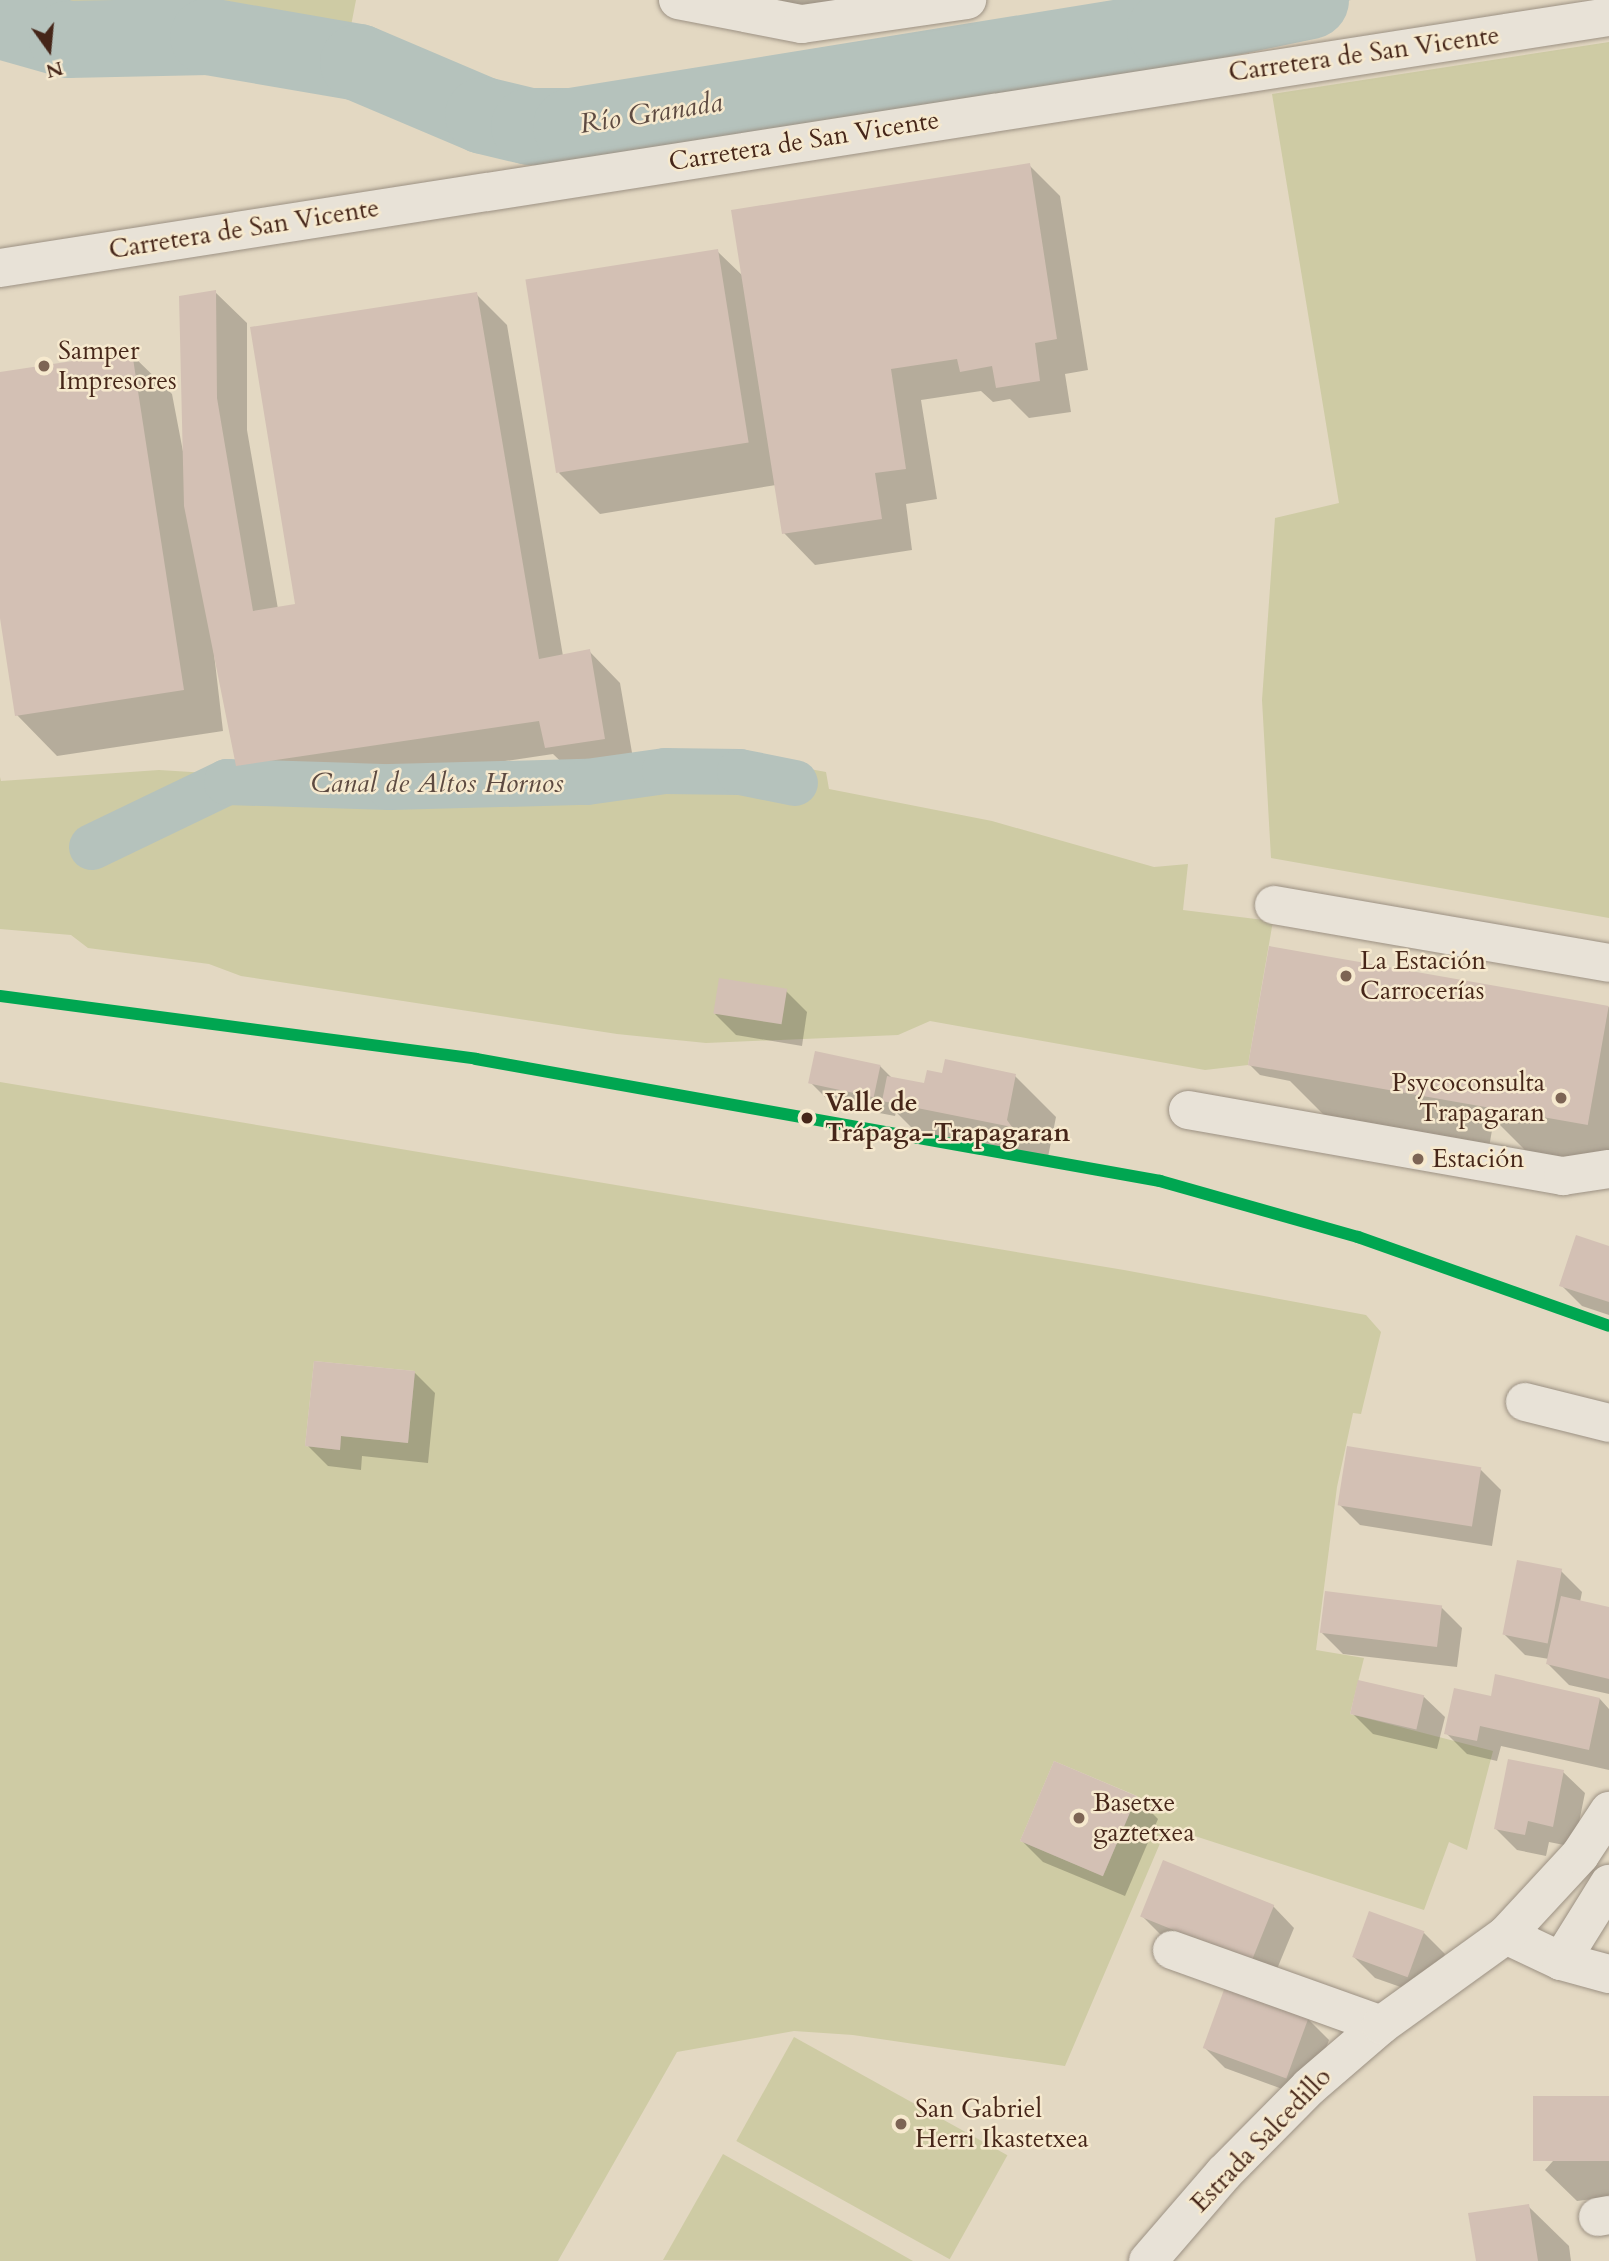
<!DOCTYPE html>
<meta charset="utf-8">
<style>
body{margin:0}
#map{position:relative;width:1609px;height:2261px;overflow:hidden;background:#e3d8c2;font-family:Cardo,serif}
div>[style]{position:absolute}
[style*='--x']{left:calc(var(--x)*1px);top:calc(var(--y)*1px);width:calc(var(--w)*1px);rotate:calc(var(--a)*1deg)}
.green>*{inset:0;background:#cecba4;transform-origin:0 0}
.water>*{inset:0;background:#b5c2bc}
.shadow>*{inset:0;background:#0003}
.canal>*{height:46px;margin:-23px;padding:0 23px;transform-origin:23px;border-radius:23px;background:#b5c2bc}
.river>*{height:77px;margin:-38.5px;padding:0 38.5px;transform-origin:38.5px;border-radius:38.5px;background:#b5c2bc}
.building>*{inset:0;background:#d3c0b4;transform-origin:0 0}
.roads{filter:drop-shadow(0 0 2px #9c9183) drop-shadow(0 0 2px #9c9183)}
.minor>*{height:38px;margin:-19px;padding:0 19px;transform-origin:19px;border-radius:19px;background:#e8e2d7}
.rail-1>*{height:12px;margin:-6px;padding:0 6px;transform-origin:6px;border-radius:6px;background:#00a651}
.dots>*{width:19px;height:19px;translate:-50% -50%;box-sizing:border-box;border:4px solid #f6e9ce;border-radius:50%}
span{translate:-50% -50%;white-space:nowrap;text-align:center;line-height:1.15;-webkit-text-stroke:5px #f6e9ce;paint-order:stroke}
.street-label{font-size:26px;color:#462619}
.poi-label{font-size:26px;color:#462619}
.left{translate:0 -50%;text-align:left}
.right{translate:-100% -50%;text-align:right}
.stop-label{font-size:26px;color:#462619;font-weight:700}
.water-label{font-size:28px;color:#5d4a41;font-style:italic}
.north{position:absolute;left:14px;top:14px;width:70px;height:70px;-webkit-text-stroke:5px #f6e9ce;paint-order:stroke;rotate:165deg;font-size:19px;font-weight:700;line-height:28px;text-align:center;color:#462619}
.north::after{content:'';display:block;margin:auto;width:24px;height:32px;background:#462619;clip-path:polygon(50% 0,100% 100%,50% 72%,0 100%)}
</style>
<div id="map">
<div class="green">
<i style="clip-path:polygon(46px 0,356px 0,350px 31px,183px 12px,80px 10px)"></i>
<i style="clip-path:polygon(1609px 42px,1609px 918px,1271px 858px,1262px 700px,1275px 518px,1339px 503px,1272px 94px)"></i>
<i style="clip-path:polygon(695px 758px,761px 760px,826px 772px,829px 789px,992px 821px,1154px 867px,1188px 864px,1183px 910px,1273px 921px,1248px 1065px,1205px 1070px,930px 1021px,898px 1035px,706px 1043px,617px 1034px,241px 976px,209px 964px,88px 948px,71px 935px,0 929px,0 777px,1px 781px,159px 770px,305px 779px,471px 780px,542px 776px,637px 759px)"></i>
<i style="clip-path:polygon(evenodd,0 1082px,1124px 1270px,1366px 1315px,1381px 1332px,1361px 1414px,1353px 1413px,1337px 1487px,1316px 1650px,1364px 1658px,1350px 1714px,1493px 1751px,1467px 1850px,1449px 1842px,1424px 1910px,1167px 1827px,1065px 2066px,853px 2035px,794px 2031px,677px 2052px,558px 2261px,0 2261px,0 1082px,314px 1361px,415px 1371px,408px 1443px,341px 1436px,340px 1450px,305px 1446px,314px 1361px,0 1082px,1054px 1761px,1137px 1796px,1103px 1876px,1020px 1841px,1054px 1761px)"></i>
<i style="left:794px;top:2037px;width:244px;height:119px;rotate:29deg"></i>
<i style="clip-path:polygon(723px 2154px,844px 2222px,913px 2261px,663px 2260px)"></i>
</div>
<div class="water">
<i style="clip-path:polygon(1252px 0,1351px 0,1210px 33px,1127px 32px)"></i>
</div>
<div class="shadow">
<i style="clip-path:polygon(775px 0,874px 0,869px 22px)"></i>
<i style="clip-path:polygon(1029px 165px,1060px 196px,1088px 370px,1065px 374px,1071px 412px,1029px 418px,1010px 399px,993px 402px,981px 391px,921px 400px,937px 499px,906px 504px,912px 550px,815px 565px,784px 533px,776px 485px,600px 514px,559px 473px,717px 251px,744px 277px)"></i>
<i style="clip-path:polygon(215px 292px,247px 323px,247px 430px,278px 609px,297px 606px,476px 294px,507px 325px,563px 656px,589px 651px,620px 683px,635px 770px,578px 778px,553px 754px,269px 796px,237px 765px,213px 645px,223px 731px,57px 756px,17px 715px,0 607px,0 374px,131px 354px,172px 394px,185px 462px)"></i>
<i style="clip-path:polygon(786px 991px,807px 1012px,802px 1046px,736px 1035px,715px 1014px)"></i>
<i style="clip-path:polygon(1609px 1007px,1609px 1174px,1536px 1161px,1494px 1119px,1488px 1153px,1336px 1127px,1290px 1081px,1260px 1075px,1250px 1065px)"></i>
<i style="clip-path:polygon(880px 1066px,892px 1078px,926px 1085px,943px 1075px,1015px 1076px,1056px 1117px,1047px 1162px,1050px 1166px,925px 1141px,896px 1112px,895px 1116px,832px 1104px,811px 1083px)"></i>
<i style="clip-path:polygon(1609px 1248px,1609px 1315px,1582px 1306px,1561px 1285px)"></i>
<i style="clip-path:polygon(414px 1372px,435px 1393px,428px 1463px,362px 1456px,361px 1470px,328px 1466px,307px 1445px)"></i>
<i style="clip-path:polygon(1480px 1469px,1501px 1490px,1492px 1546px,1360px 1525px,1339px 1504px)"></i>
<i style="clip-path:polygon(1561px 1571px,1582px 1592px,1580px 1602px,1609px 1608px,1609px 1694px,1569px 1685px,1548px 1664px,1549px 1659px,1525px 1655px,1504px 1634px)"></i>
<i style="clip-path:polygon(1441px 1607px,1462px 1628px,1457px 1667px,1343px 1654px,1322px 1633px)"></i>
<i style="clip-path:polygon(1423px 1696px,1445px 1717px,1437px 1749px,1373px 1734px,1352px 1713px)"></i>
<i style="clip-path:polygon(1492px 1698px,1600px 1699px,1609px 1709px,1609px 1770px,1501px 1746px,1497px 1761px,1467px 1754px,1446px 1733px)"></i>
<i style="clip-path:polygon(1055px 1763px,1136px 1797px,1158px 1819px,1125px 1896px,1043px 1862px,1022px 1841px)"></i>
<i style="clip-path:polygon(1563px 1772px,1585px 1793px,1574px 1847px,1549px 1842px,1546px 1856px,1517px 1850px,1496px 1829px)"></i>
<i style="clip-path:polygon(1273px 1906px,1294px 1928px,1272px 1981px,1163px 1937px,1142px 1916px)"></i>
<i style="clip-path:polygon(1424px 1933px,1445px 1954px,1429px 1997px,1375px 1978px,1354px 1957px)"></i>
<i style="clip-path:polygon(1308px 2019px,1329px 2040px,1307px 2098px,1225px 2068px,1204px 2047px)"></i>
<i style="clip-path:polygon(1609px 2098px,1609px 2197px,1577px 2201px,1545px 2170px)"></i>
<i style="clip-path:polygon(1528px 2206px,1569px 2246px,1571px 2261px,1478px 2261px)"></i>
</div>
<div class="canal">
<i style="--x:92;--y:847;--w:150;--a:-25.7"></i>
<i style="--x:227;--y:782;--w:163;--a:1.8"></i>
<i style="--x:390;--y:787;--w:197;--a:-1.5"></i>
<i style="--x:587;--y:782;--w:79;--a:-8"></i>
<i style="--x:665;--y:771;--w:75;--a:0.8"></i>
<i style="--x:740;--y:772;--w:56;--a:11.3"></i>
</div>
<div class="river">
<i style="--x:0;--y:20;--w:70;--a:15.8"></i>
<i style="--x:67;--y:39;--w:141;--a:-1.2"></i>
<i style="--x:208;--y:36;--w:152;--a:9.8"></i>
<i style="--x:358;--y:62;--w:136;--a:23"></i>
<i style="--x:483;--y:115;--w:47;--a:13.4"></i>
<i style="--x:529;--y:126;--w:42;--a:0"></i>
<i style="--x:571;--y:126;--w:602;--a:-9.18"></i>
<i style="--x:1165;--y:30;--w:148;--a:-11.7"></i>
</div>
<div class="building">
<i style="clip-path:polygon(1030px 163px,1057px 339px,1035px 343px,1040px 381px,996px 388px,992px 366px,960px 372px,957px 359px,891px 369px,906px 469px,875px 473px,882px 519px,782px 534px,731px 210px)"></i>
<i style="left:718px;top:249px;width:196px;height:195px;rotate:81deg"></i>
<i style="clip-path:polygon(216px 290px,217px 398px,253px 611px,295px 604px,250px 327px,477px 292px,539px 659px,590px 649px,605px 739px,545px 748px,539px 721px,236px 766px,184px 506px,179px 296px)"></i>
<i style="clip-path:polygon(132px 352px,184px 690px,15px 716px,0 618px,0 372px)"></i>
<i style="left:1269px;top:946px;width:345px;height:121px;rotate:10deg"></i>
<i style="left:719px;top:978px;width:69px;height:36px;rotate:9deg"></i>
<i style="left:815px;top:1051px;width:67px;height:33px;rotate:12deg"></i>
<i style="clip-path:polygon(945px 1059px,1016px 1074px,1007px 1120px,1012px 1127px,882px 1101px,887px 1076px,924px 1083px,927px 1070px,942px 1073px)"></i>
<i style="clip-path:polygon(1576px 1235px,1609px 1246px,1609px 1302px,1559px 1286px)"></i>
<i style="clip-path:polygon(314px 1361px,415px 1371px,408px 1443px,341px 1436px,340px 1450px,305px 1446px)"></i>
<i style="left:1347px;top:1446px;width:136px;height:60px;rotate:9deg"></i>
<i style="left:1517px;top:1560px;width:46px;height:76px;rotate:11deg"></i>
<i style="left:1325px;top:1591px;width:118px;height:42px;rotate:7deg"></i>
<i style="clip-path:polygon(1561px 1596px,1609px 1607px,1609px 1679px,1546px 1664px)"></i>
<i style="clip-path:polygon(1495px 1674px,1600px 1698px,1589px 1750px,1480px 1726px,1477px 1741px,1444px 1734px,1454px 1688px,1491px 1696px)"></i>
<i style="left:1358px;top:1680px;width:68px;height:35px;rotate:13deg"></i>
<i style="clip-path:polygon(1508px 1759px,1564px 1770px,1553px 1827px,1528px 1821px,1525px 1835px,1494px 1829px)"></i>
<i style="left:1054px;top:1761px;width:90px;height:87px;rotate:23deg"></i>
<i style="left:1163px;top:1860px;width:120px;height:61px;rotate:22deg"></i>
<i style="left:1369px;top:1911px;width:59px;height:49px;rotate:20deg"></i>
<i style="left:1225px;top:1987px;width:89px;height:65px;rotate:20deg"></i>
<i style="left:1609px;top:2096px;width:65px;height:76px;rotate:90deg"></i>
<i style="clip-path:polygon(1529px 2204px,1538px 2261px,1476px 2261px,1468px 2213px)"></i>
</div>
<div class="roads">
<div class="minor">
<i style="--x:678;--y:0;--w:126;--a:11"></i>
<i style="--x:802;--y:24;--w:167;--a:-8.3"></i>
<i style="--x:0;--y:268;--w:1628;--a:-8.87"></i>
<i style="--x:1274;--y:905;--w:340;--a:9.8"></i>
<i style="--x:1188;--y:1110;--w:381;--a:10"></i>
<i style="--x:1563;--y:1176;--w:47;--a:-8.7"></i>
<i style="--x:1525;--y:1402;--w:87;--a:14"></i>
<i style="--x:1506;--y:1935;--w:61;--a:25.3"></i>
<i style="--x:1561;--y:1961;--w:50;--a:15.2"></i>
<i style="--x:1172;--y:1950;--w:222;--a:19.7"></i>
<i style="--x:1561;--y:1961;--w:91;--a:-58.1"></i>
<i style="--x:1598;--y:2217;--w:11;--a:-10"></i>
<i style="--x:1148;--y:2261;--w:116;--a:-49.2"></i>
<i style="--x:1224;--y:2173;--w:121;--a:-45.3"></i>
<i style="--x:1309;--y:2087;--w:95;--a:-40.7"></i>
<i style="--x:1381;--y:2025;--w:154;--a:-35.8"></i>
<i style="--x:1506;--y:1935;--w:109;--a:-47.2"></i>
<i style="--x:1580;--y:1855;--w:53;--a:-56.6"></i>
</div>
</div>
<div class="rail-1">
<i style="--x:0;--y:996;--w:480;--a:7.5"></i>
<i style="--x:476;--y:1059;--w:695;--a:10.11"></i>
<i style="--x:1160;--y:1181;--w:206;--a:15.8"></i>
<i style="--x:1358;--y:1237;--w:266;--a:19.5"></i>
</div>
<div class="dots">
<i style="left:44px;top:366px;background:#7d6454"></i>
<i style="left:1346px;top:976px;background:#7d6454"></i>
<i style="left:1561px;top:1098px;background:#7d6454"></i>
<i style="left:807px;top:1118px;background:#462619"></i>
<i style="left:1418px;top:1159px;background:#7d6454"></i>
<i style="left:1079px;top:1818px;background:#7d6454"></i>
<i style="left:901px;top:2124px;background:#7d6454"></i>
</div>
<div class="street-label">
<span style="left:1364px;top:54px;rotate:-8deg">Carretera de San Vicente</span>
<span style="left:804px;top:141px;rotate:-9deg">Carretera de San Vicente</span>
<span style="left:244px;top:229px;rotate:-9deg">Carretera de San Vicente</span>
<span style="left:1261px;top:2140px;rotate:-46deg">Estrada Salcedillo</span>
</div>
<div class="poi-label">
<span class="left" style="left:58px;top:366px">Samper<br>Impresores</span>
<span class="left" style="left:1360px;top:976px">La Estación<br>Carrocerías</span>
<span class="right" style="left:1545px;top:1098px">Psycoconsulta<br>Trapagaran</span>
<span class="left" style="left:1432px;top:1159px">Estación</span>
<span class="left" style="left:1093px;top:1818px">Basetxe<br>gaztetxea</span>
<span class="left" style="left:915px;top:2124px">San Gabriel<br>Herri Ikastetxea</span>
</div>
<div class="stop-label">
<span class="left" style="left:825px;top:1118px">Valle de<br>Trápaga-Trapagaran</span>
</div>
<div class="water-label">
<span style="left:651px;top:113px;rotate:-9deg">Río Granada</span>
<span style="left:437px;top:783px">Canal de Altos Hornos</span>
</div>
<div class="north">N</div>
</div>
